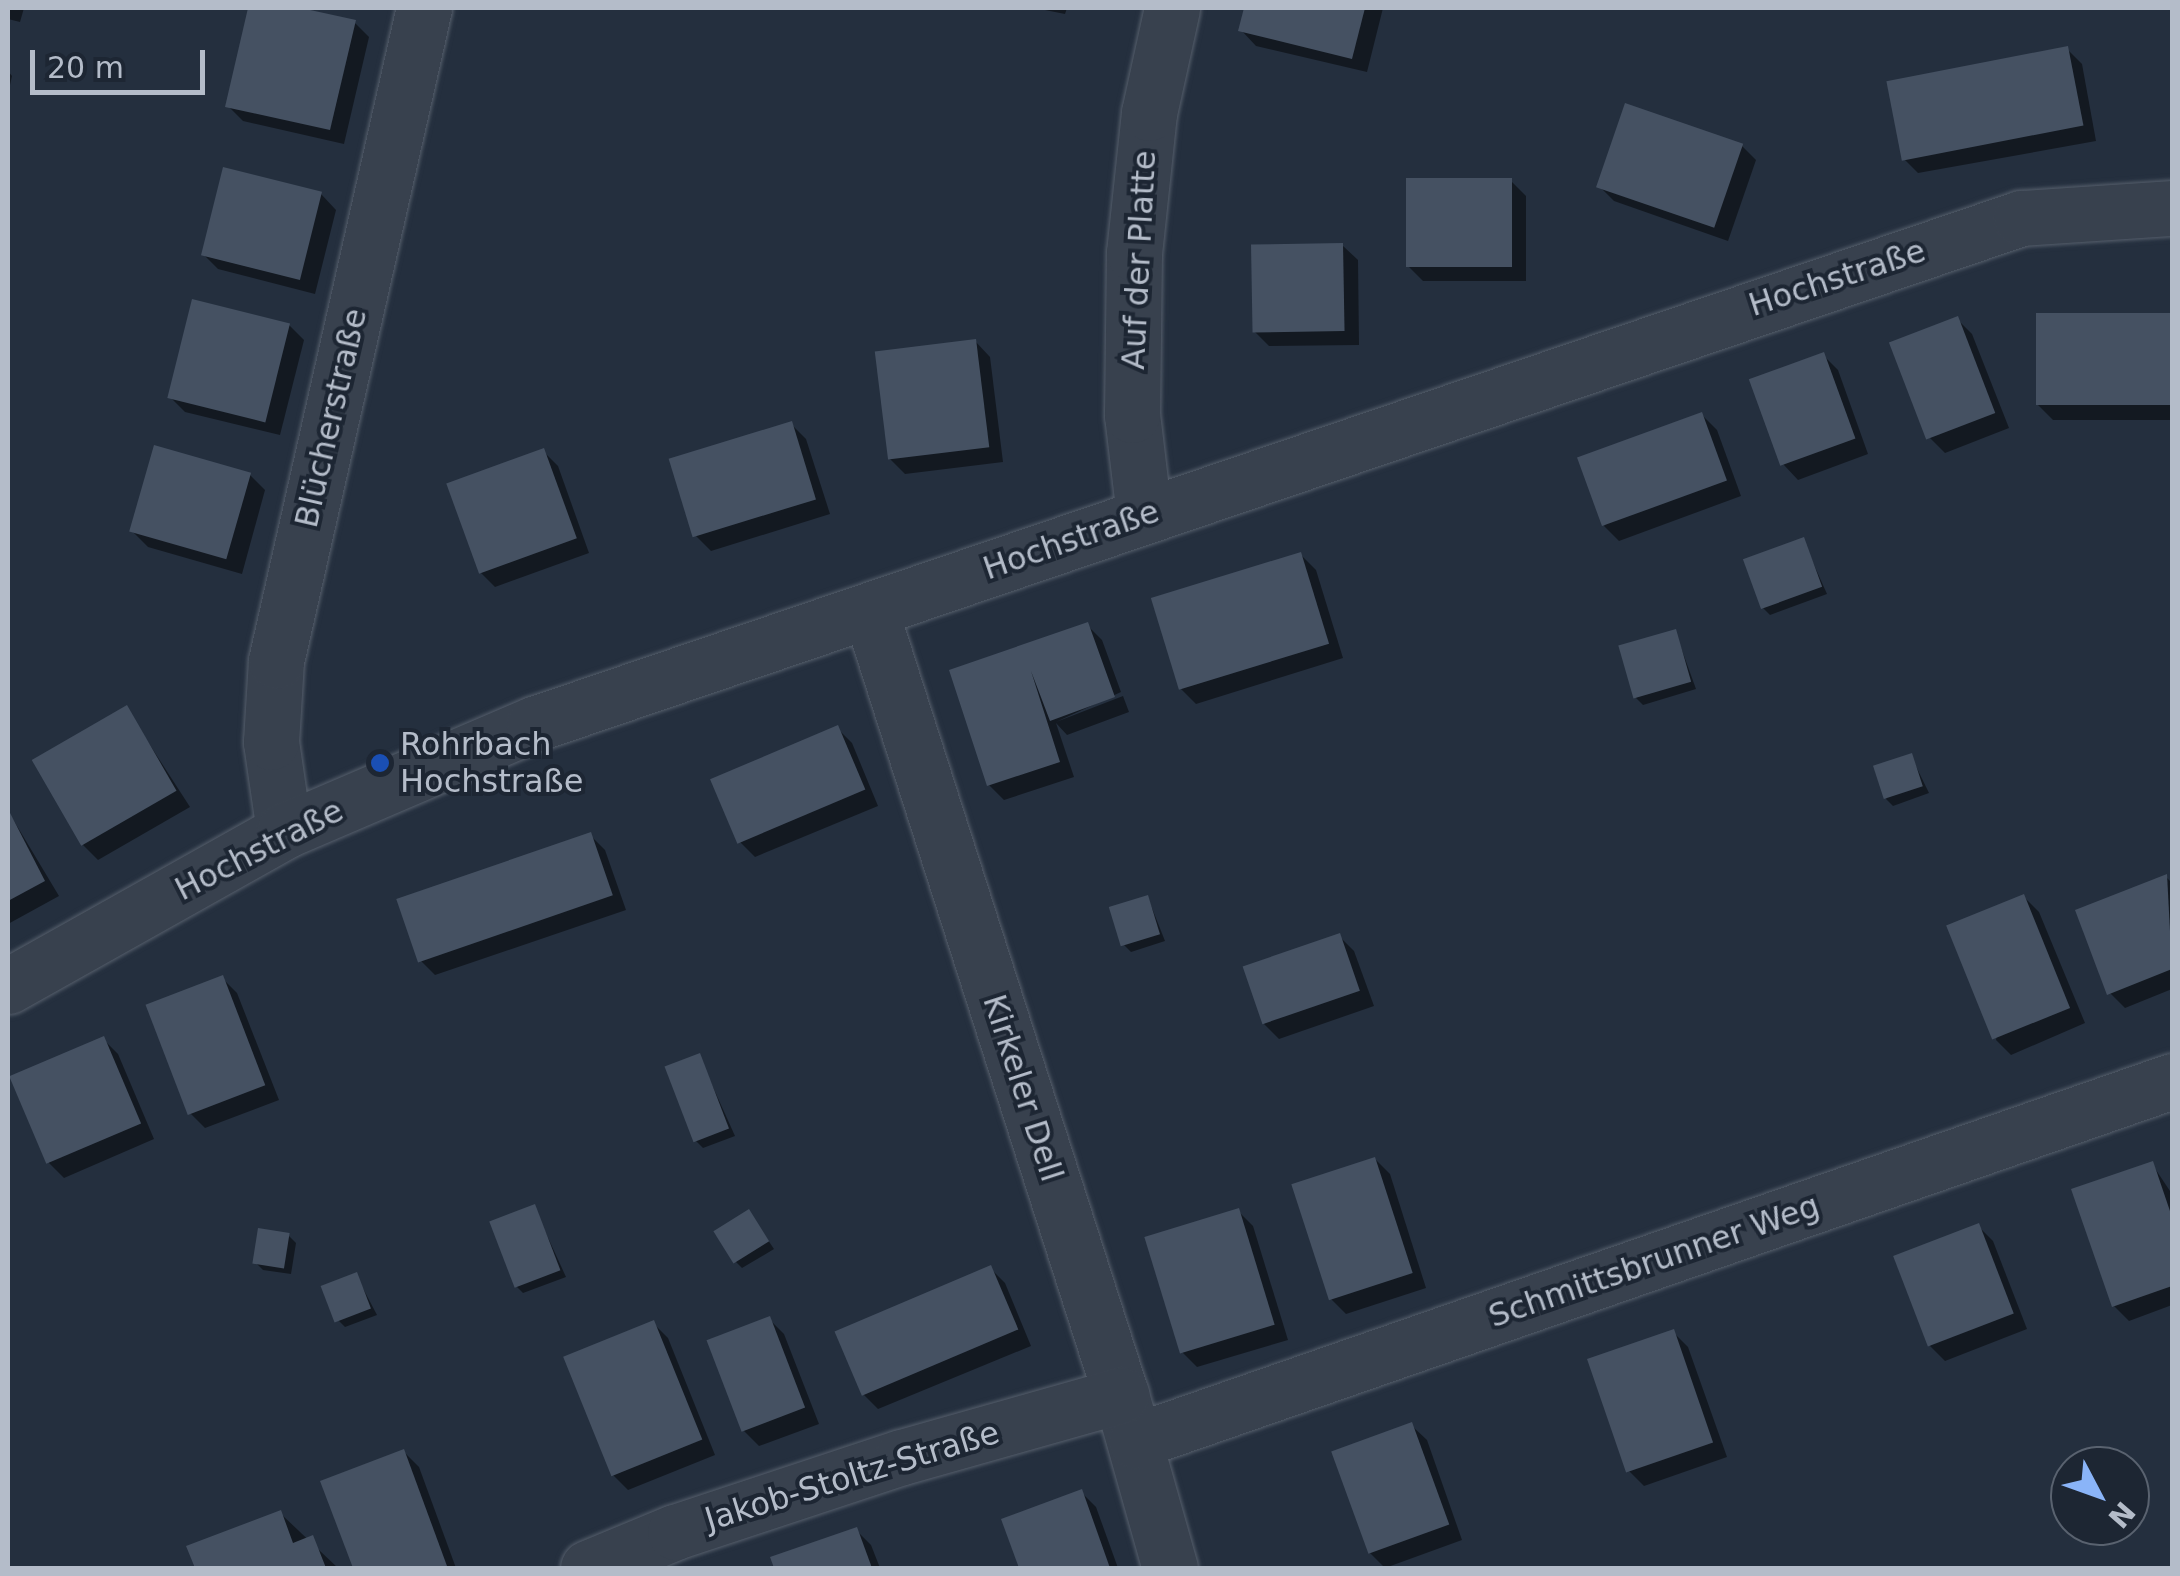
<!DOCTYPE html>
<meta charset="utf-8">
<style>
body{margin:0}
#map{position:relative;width:2180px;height:1576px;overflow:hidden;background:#242f3e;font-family:"DejaVu Sans",sans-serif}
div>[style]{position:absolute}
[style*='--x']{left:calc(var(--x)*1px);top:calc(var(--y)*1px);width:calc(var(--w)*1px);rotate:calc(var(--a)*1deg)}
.shadow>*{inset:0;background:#0007}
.building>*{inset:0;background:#455162;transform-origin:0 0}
.roads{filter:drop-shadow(0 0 2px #565f6c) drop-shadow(0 0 2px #565f6c)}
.minor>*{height:55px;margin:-27.5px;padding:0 27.5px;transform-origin:27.5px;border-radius:27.5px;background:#38414e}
.dots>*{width:28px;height:28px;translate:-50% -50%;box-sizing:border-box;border:5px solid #1d2633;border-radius:50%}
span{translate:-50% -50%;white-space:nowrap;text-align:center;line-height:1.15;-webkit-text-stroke:8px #1d2633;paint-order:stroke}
.street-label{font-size:32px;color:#b4bcc9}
.poi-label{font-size:32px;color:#b4bcc9}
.left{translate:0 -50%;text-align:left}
.frame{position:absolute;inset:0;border:10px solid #b4bcc9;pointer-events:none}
.north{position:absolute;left:2050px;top:1446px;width:100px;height:100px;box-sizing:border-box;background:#1d2633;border:2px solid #59626f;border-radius:50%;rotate:131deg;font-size:28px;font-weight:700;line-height:40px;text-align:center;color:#b4bcc9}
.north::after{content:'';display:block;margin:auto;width:35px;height:45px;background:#8ab4f8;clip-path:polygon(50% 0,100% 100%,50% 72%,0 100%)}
.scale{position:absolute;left:30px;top:50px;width:175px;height:45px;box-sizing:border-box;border:5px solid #b4bcc9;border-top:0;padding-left:12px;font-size:30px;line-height:35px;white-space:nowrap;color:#b4bcc9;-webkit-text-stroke:8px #1d2633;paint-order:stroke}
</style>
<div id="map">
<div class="shadow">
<i style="clip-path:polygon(8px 8px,24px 8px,20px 22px,8px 19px)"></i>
<i style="clip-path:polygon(250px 8px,289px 8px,354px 22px,369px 37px,344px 144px,243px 121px,228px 106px)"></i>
<i style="clip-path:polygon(1035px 8px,1067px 8px,1065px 14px)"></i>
<i style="clip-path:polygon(1247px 8px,1383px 8px,1367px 72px,1256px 46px,1241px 30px)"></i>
<i style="clip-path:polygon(2067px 49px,2082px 64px,2096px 141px,1918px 173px,1903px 158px)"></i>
<i style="clip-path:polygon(8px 71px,12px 76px,8px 94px)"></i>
<i style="clip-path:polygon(1741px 145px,1756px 160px,1728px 241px,1614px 201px,1599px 186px)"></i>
<i style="clip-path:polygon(1511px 181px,1526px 196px,1526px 281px,1423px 281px,1408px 266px)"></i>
<i style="clip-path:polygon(321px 194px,336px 210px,315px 294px,218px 269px,203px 254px)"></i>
<i style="clip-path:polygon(1342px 245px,1358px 260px,1359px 345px,1269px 346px,1254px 331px)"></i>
<i style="clip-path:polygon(2038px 316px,2172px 316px,2172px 420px,2053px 420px,2038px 405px)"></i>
<i style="clip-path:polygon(1957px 319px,1972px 334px,2009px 428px,1945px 453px,1930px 438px)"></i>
<i style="clip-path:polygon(289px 325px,304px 340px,280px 435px,185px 412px,170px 397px)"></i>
<i style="clip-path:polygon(975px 341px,990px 357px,1003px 462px,905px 474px,890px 459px)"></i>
<i style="clip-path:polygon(1823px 355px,1838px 370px,1868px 454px,1798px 480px,1783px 464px)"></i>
<i style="clip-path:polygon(1702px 415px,1717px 430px,1741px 496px,1619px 541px,1604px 526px)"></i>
<i style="clip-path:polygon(791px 424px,806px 439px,830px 514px,711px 551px,696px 536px)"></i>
<i style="clip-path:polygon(543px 451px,558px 466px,589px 553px,495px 587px,480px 572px)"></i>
<i style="clip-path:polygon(250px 475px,265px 490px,242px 574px,148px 547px,133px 532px)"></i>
<i style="clip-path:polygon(1803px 540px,1827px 594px,1770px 615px,1763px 608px)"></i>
<i style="clip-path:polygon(1301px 555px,1316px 570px,1343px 658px,1196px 704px,1181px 689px)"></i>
<i style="clip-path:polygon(1087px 625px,1102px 640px,1121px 692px,1056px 722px,1123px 696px,1129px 712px,1067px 735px,1056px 723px,1074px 777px,1004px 800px,989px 785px,952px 672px)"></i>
<i style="clip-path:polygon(1675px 631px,1696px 689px,1643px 705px,1636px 698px)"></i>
<i style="clip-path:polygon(126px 708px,190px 807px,98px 860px,83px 845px)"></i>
<i style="clip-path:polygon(837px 728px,852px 743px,878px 806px,755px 857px,740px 842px)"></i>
<i style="clip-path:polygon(1911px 756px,1929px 793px,1893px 806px,1886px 799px)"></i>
<i style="clip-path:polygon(8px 811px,59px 896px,8px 924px)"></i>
<i style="clip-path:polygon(590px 835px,605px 850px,626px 910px,435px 975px,420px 960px)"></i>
<i style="clip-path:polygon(2166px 877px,2172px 883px,2172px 989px,2125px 1008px,2110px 993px)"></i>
<i style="clip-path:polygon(2024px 897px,2039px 912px,2085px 1023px,2011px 1055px,1996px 1040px)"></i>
<i style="clip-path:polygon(1148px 898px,1165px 941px,1131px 952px,1124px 945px)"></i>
<i style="clip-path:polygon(1339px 936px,1354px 951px,1374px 1006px,1279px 1039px,1264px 1024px)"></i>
<i style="clip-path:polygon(222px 978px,237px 993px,279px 1100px,205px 1128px,190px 1113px)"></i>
<i style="clip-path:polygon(103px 1039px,118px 1054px,154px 1139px,64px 1178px,49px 1163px,12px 1078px)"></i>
<i style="clip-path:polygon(699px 1056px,735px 1136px,703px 1148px,696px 1141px)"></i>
<i style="clip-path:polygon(1375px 1159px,1390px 1174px,1426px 1288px,1346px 1314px,1330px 1298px)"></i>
<i style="clip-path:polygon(2152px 1164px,2172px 1194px,2172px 1305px,2129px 1321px,2114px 1306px)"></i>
<i style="clip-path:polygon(534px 1207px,566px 1277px,523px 1293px,516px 1286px)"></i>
<i style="clip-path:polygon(1238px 1211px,1253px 1226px,1288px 1340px,1197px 1367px,1182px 1352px)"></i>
<i style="clip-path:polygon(749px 1212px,774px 1249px,742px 1268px,735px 1261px)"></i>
<i style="clip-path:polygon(1978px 1226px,1993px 1241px,2027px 1329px,1945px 1361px,1930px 1346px)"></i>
<i style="clip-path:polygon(289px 1236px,296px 1243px,291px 1274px,263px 1270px,256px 1263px)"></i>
<i style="clip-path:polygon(990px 1268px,1005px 1283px,1031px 1346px,878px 1409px,863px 1394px)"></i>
<i style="clip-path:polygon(356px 1275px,377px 1315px,345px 1327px,338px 1320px)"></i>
<i style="clip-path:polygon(769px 1319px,784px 1334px,819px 1424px,759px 1446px,744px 1431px)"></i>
<i style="clip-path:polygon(653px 1323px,668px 1338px,715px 1455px,628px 1490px,613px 1475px)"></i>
<i style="clip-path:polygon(1673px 1332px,1688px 1347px,1727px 1457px,1644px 1486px,1629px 1471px)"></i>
<i style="clip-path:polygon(1411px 1425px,1427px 1440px,1462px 1540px,1385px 1568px,1370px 1553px)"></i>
<i style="clip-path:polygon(404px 1452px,419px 1467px,456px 1568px,355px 1568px,323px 1482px)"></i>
<i style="clip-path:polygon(1081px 1492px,1096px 1507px,1118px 1568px,1022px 1568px,1004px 1520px)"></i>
<i style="clip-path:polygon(280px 1513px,338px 1568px,198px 1568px,189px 1547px)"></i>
<i style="clip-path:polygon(856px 1530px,871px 1545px,880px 1568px,777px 1568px,773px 1559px)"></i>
</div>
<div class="building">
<i style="clip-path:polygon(248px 8px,301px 8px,356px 20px,330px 130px,225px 107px)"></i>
<i style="clip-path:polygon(1244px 8px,1365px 8px,1352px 59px,1238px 31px)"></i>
<i style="left:2068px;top:46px;width:81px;height:185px;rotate:79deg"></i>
<i style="left:1625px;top:103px;width:125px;height:89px;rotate:19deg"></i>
<i style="left:223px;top:167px;width:102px;height:91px;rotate:14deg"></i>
<i style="left:1512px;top:178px;width:89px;height:106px;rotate:90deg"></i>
<i style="left:1343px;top:243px;width:88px;height:92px;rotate:89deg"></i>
<i style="left:192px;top:299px;width:101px;height:102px;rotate:14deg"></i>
<i style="left:2172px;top:313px;width:92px;height:136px;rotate:90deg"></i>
<i style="left:1958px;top:316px;width:104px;height:74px;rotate:69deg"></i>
<i style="left:976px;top:339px;width:109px;height:102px;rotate:83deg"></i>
<i style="left:1824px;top:352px;width:92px;height:80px;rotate:70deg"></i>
<i style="left:1702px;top:412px;width:73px;height:133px;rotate:70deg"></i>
<i style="left:792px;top:421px;width:82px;height:129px;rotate:73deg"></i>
<i style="left:154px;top:445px;width:101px;height:90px;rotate:16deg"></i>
<i style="left:544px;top:448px;width:96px;height:104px;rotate:70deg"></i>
<i style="left:1804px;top:537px;width:53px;height:65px;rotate:70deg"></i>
<i style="left:1301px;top:552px;width:96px;height:157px;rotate:73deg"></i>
<i style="clip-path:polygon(1088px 622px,1115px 697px,1050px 721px,1031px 671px,1060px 762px,987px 786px,949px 670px)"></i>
<i style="left:1676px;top:629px;width:55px;height:60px;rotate:74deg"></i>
<i style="left:127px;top:705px;width:99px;height:110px;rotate:60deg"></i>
<i style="left:838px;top:725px;width:70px;height:139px;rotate:67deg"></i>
<i style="left:1912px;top:753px;width:35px;height:41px;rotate:72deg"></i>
<i style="clip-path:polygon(8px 809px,45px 881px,8px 901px)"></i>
<i style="left:591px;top:832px;width:67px;height:206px;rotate:71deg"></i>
<i style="clip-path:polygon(2167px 874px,2172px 969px,2107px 995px,2075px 910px)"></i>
<i style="left:2024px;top:894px;width:123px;height:84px;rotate:68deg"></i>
<i style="left:1148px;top:895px;width:41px;height:41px;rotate:73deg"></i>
<i style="left:1340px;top:933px;width:61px;height:103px;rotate:71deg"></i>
<i style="left:223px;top:975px;width:118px;height:83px;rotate:69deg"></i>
<i style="left:104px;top:1036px;width:95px;height:103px;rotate:67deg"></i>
<i style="left:700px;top:1053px;width:81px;height:38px;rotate:69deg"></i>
<i style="left:1375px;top:1157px;width:122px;height:88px;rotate:72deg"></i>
<i style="clip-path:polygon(2153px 1161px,2172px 1217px,2172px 1286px,2112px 1307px,2071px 1189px)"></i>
<i style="left:535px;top:1204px;width:71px;height:49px;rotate:69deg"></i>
<i style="left:1239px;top:1208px;width:122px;height:99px;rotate:73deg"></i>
<i style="left:749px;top:1209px;width:38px;height:42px;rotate:58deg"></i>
<i style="left:1979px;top:1223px;width:97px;height:92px;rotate:69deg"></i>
<i style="left:258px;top:1228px;width:32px;height:36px;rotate:9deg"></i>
<i style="left:991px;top:1265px;width:70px;height:170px;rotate:67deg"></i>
<i style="left:357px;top:1272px;width:39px;height:39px;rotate:69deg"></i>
<i style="left:770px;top:1316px;width:98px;height:68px;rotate:69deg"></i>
<i style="left:654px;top:1320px;width:129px;height:98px;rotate:68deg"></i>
<i style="left:1674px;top:1329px;width:120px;height:92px;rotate:71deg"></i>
<i style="left:1412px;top:1422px;width:109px;height:86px;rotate:70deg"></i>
<i style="clip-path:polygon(404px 1449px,447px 1566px,353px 1568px,320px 1481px)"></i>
<i style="clip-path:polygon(1082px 1489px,1110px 1568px,1019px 1568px,1001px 1519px)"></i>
<i style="clip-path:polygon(281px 1510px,293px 1543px,313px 1535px,326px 1568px,195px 1568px,186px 1546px)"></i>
<i style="clip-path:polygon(857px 1527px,872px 1568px,774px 1568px,770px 1557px)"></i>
</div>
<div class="roads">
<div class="minor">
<i style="--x:1144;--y:515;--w:101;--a:-96.8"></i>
<i style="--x:1132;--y:415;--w:162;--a:-89.3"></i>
<i style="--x:1134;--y:253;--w:141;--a:-83.9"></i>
<i style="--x:1149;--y:113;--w:107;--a:-77.6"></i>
<i style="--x:870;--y:610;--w:824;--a:72.27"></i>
<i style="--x:1121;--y:1395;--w:180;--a:74.2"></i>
<i style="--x:284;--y:831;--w:90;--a:-98.3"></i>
<i style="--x:271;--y:742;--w:81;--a:-86.5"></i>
<i style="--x:276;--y:661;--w:670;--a:-77.23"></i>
<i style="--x:8;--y:986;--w:317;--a:-29.3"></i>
<i style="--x:284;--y:831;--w:272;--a:-23.2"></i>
<i style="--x:534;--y:724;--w:1571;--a:-18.79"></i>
<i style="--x:2021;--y:218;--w:151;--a:-3.8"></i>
<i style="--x:1136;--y:1441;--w:1097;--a:-19.16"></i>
<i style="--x:588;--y:1568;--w:94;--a:-22.5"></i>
<i style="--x:675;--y:1532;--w:239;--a:-18.3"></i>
<i style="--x:902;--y:1457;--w:228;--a:-15.8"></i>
</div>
</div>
<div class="dots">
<i style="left:380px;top:763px;background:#1a4fb4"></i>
</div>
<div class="street-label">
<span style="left:1139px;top:260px;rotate:-87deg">Auf der Platte</span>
<span style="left:1837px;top:278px;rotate:-18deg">Hochstraße</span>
<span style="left:331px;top:418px;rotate:-77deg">Blücherstraße</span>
<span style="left:1071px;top:540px;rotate:-19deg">Hochstraße</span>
<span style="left:259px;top:850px;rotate:-27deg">Hochstraße</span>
<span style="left:1023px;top:1088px;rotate:72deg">Kirkeler Dell</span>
<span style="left:1654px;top:1261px;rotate:-19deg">Schmittsbrunner Weg</span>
<span style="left:852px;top:1476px;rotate:-17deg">Jakob-Stoltz-Straße</span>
</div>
<div class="poi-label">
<span class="left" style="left:400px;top:763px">Rohrbach<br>Hochstraße</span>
</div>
<div class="frame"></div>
<div class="north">N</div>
<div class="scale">20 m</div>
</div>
